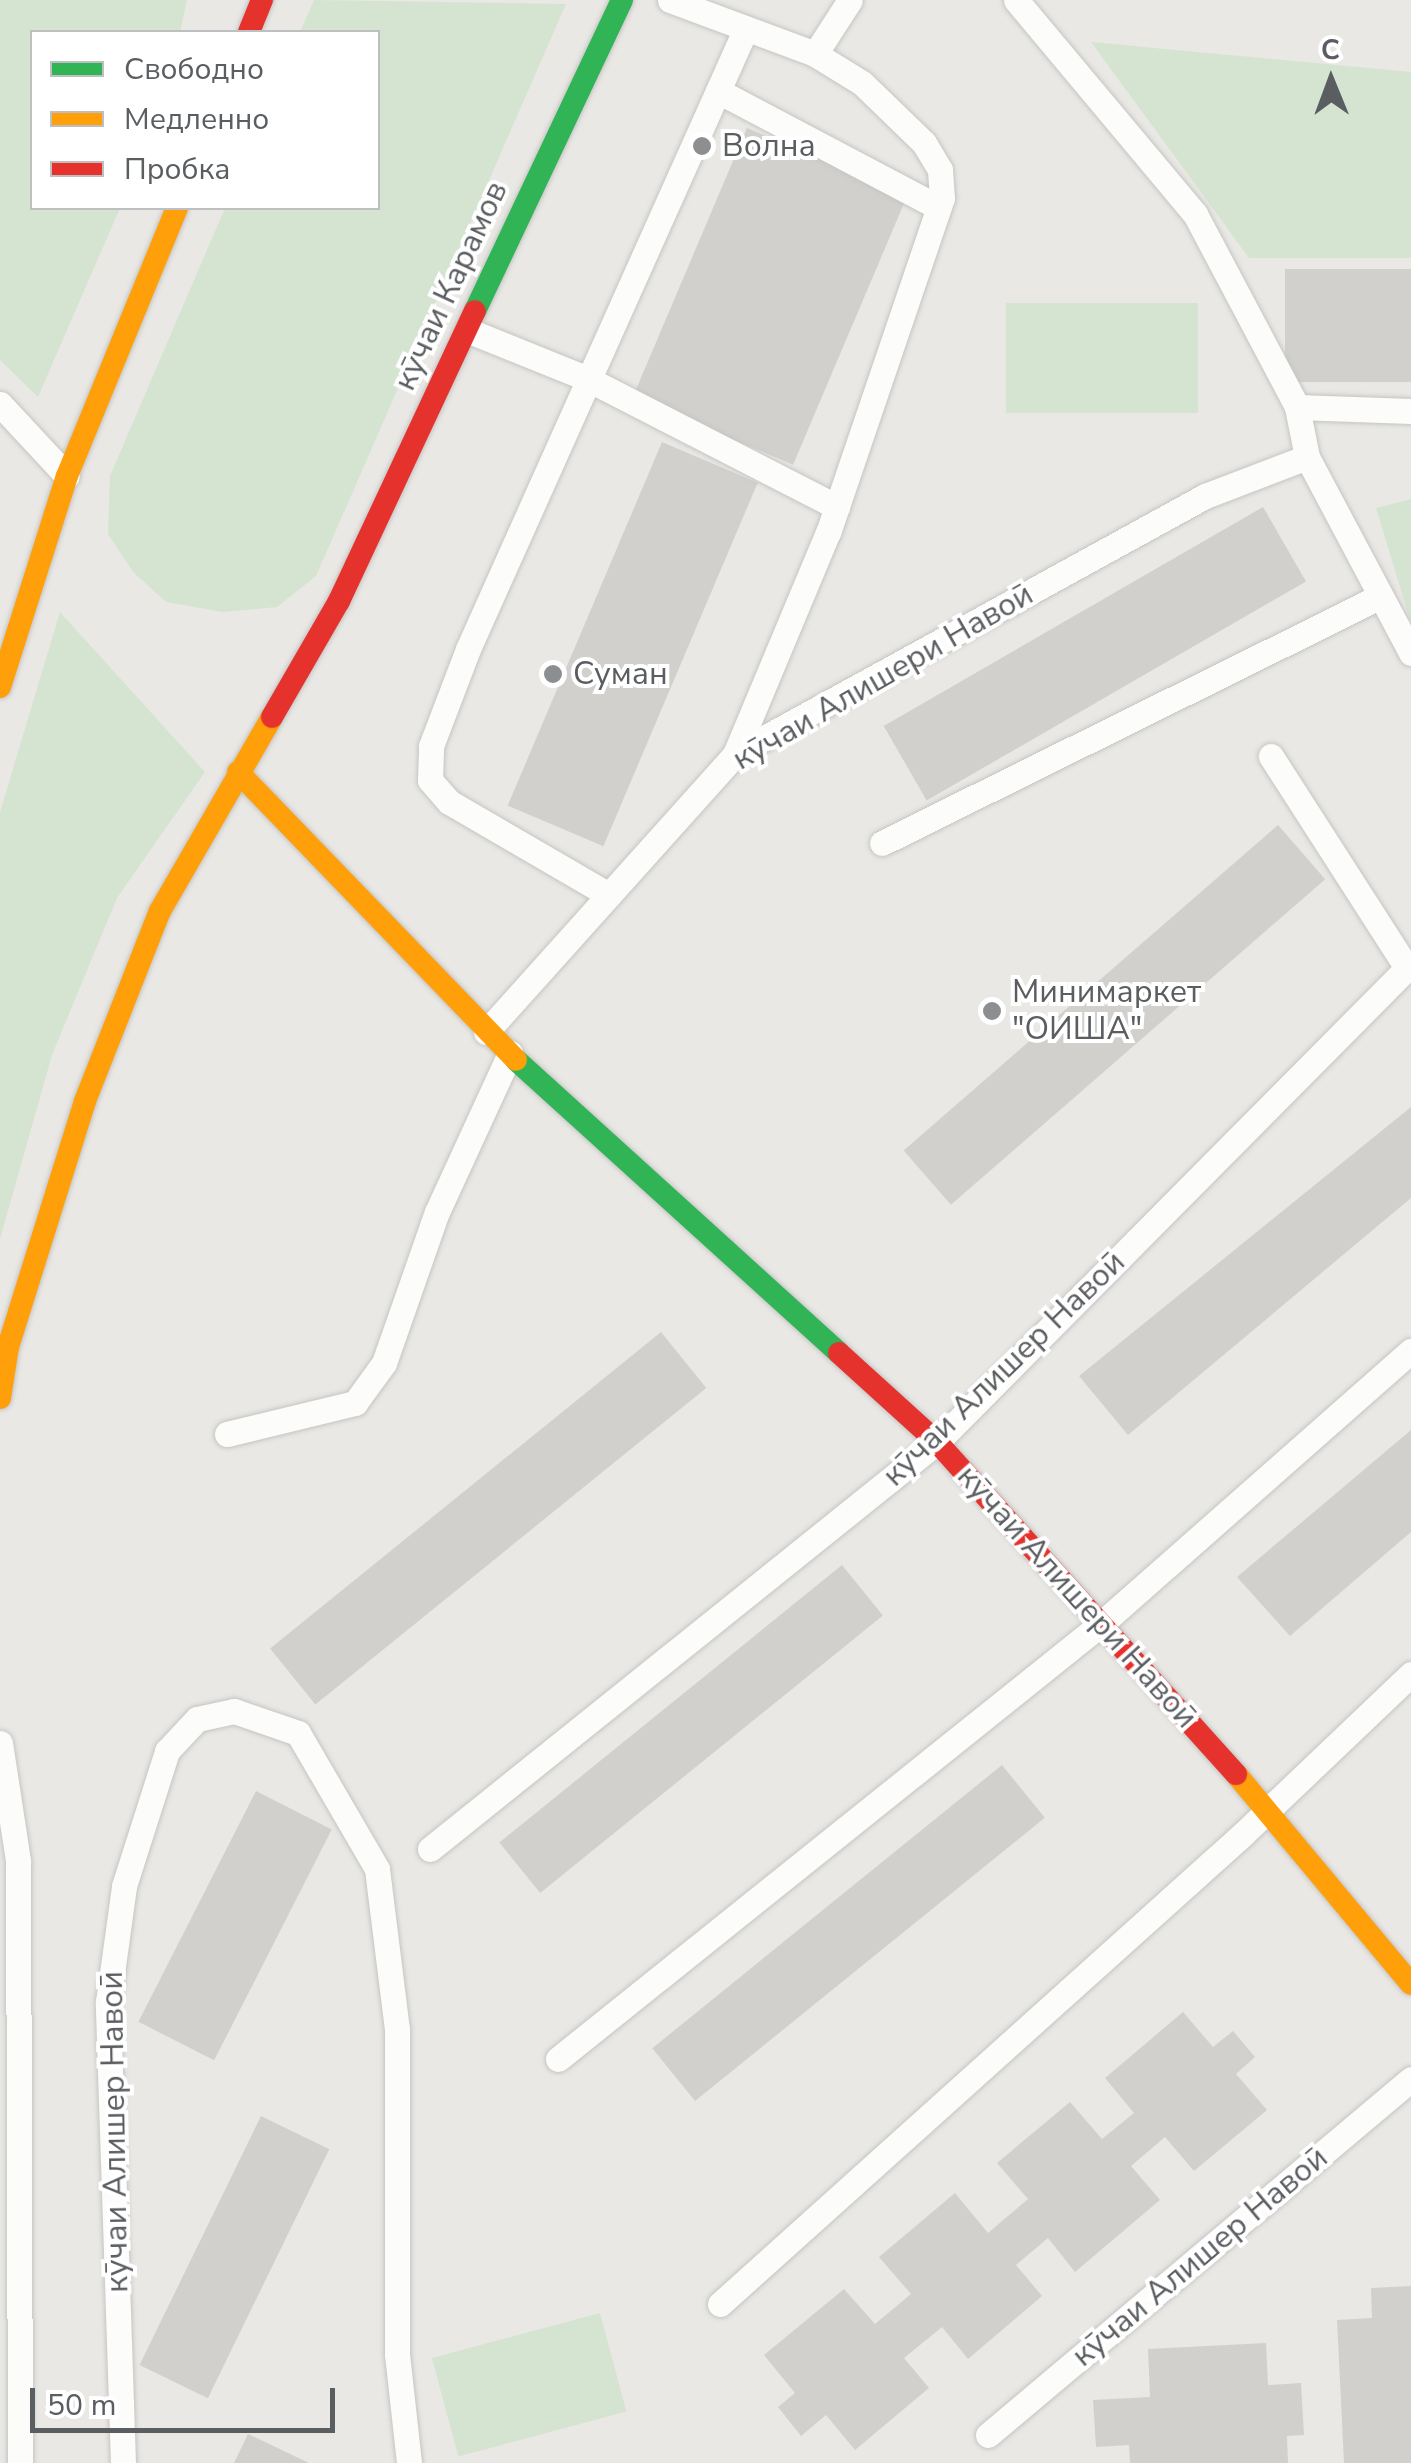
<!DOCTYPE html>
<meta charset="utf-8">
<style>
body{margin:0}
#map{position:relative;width:1411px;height:2463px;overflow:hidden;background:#e9e8e4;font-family:"Nunito Sans",sans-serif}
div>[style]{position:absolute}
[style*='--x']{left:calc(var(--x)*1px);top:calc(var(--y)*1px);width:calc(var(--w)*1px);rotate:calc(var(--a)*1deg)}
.green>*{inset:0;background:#d5e4d1;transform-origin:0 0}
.building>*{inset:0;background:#d1d0cd;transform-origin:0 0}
.roads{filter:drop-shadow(0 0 2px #c5c5c5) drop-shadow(0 0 2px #c5c5c5)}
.lane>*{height:25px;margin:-12.5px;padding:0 12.5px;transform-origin:12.5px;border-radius:12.5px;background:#fcfcfb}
.fast>*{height:22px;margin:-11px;padding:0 11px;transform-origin:11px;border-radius:11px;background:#30b455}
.slow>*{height:22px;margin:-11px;padding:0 11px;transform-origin:11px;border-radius:11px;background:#ff9f0a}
.jam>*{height:22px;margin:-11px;padding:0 11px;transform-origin:11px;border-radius:11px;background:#e5322d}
.dots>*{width:28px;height:28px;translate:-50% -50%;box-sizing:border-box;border:5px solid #fff;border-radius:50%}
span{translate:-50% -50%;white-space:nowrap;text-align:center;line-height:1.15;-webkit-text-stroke:8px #fff;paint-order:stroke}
.poi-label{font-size:32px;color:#5b5e61}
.left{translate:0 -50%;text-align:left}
.street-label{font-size:32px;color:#5b5e61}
.legend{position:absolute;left:30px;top:30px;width:350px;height:180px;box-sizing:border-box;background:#fff;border:2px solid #bdbfc0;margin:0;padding:12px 18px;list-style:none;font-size:30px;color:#5b5e61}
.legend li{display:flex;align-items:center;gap:20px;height:50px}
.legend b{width:50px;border:2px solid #bdbfc0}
.north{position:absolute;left:1281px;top:30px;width:100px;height:100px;-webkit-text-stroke:8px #fff;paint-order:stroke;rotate:359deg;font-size:28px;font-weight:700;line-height:40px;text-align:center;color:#5b5e61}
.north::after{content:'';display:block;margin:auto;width:35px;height:45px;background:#5b5e61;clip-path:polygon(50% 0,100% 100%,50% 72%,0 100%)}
.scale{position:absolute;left:30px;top:2388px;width:305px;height:45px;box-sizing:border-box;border:5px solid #5b5e61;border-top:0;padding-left:12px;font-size:30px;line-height:35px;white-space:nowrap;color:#5b5e61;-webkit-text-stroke:8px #fff;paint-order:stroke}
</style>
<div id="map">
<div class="green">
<i style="clip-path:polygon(0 0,187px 0,180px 32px,32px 32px,32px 208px,120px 208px,38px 397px,0 360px)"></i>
<i style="clip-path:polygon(314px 0,566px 4px,316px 576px,277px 607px,223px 612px,166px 602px,133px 572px,108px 534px,110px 476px,225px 208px,378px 208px,378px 32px,300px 32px)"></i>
<i style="clip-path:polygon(1091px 42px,1411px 72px,1411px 258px,1249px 258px)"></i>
<i style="left:1006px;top:303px;width:192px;height:110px"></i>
<i style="clip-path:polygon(1411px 499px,1411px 620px,1410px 620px,1376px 508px)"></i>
<i style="clip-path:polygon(60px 612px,205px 772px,117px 898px,52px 1055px,0 1239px,0 812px)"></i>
<i style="left:600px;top:2313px;width:102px;height:174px;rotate:75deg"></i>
</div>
<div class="building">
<i style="left:747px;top:128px;width:174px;height:292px;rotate:23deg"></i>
<i style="left:1285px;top:269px;width:126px;height:113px"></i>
<i style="left:662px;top:442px;width:104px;height:395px;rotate:23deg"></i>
<i style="left:1263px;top:507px;width:86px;height:438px;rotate:60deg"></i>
<i style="left:1278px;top:825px;width:72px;height:496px;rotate:49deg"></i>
<i style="clip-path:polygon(1411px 1107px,1411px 1198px,1128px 1435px,1079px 1376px)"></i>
<i style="left:661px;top:1332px;width:72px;height:503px;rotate:51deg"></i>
<i style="clip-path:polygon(1411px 1430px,1411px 1532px,1290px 1636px,1237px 1577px)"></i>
<i style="left:842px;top:1565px;width:65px;height:441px;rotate:51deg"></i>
<i style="left:1002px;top:1765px;width:68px;height:450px;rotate:51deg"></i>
<i style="left:256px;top:1791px;width:85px;height:259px;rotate:27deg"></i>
<i style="clip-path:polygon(1183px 2012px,1213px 2047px,1233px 2031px,1255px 2057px,1236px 2074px,1267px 2110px,1194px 2171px,1165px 2137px,1131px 2166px,1160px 2200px,1075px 2272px,1048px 2238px,1016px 2265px,1042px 2296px,968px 2359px,942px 2327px,904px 2358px,929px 2388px,855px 2450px,826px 2415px,801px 2436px,778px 2407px,795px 2393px,764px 2355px,844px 2289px,875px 2324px,911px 2294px,879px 2257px,955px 2193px,988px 2233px,1028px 2199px,997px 2163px,1070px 2102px,1102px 2139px,1134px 2113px,1105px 2078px)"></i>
<i style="left:261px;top:2116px;width:76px;height:277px;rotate:26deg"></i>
<i style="clip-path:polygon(1411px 2286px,1411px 2463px,1344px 2463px,1337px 2320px,1372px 2318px,1371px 2288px)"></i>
<i style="clip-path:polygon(1266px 2343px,1268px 2385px,1301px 2383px,1304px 2435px,1287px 2436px,1288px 2463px,1130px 2463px,1129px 2445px,1096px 2447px,1093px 2400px,1150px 2397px,1148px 2349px)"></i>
<i style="clip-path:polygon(248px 2434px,309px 2463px,234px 2463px)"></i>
</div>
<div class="roads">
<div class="lane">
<i style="--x:670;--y:0;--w:155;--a:20.4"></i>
<i style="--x:815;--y:54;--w:55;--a:31.7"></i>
<i style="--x:862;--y:83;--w:86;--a:44.1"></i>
<i style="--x:924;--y:143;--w:31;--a:59"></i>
<i style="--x:940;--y:170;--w:28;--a:86"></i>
<i style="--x:942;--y:198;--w:353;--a:108.8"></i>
<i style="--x:828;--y:532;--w:241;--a:112.7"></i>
<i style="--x:1016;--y:0;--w:279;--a:50.1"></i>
<i style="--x:1195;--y:214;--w:218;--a:62.1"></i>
<i style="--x:1297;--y:407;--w:51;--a:78.7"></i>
<i style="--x:1307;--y:457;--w:222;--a:62"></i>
<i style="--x:815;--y:54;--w:64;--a:-57.1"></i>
<i style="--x:718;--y:91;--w:249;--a:27.8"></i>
<i style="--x:467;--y:330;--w:131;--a:22"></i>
<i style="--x:588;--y:379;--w:280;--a:27.2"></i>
<i style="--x:0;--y:404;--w:98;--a:47.1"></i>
<i style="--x:1297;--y:407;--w:114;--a:2"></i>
<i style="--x:882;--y:843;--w:555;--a:-26.33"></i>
<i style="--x:609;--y:895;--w:185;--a:-149.8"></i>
<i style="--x:449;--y:802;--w:29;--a:-131"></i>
<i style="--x:430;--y:780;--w:34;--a:-88"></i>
<i style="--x:431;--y:746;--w:104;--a:-69.1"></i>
<i style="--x:468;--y:649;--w:680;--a:-65.88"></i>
<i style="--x:486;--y:1032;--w:373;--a:-48.1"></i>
<i style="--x:735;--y:754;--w:536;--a:-28.76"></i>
<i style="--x:1205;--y:496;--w:109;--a:-20.9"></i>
<i style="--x:227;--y:1434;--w:132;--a:-13.6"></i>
<i style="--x:355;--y:1403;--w:49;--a:-54.1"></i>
<i style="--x:384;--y:1363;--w:160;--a:-70.7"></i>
<i style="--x:437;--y:1212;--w:175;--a:-65.3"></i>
<i style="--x:0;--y:1743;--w:119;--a:81.3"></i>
<i style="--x:18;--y:1861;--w:602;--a:89.81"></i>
<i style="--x:430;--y:1849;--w:650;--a:-38.76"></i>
<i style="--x:937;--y:1442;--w:668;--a:-45.24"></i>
<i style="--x:1407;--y:968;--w:252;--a:-122.7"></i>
<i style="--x:558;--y:2059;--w:696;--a:-38.7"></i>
<i style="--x:1101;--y:1624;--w:413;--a:-41.4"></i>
<i style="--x:720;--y:2304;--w:703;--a:-41.94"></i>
<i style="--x:1243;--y:1834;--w:232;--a:-43.6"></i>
<i style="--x:988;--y:2435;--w:553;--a:-40.08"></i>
<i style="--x:123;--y:2463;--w:461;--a:-91.9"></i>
<i style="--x:108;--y:2002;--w:117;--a:-82.1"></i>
<i style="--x:124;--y:1886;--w:142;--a:-72.3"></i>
<i style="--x:167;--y:1751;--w:44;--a:-46.8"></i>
<i style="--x:197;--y:1719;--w:38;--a:-12"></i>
<i style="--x:234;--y:1711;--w:68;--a:19"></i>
<i style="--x:298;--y:1733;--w:157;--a:59.8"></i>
<i style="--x:377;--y:1869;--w:161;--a:82.9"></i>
<i style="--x:397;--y:2029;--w:325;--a:90"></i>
<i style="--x:397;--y:2354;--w:110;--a:83.7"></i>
</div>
<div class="fast">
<i style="--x:475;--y:311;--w:344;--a:-64.7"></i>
<i style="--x:516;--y:1060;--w:436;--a:42.2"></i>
</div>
<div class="slow">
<i style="--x:0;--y:687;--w:221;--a:-72.4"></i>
<i style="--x:67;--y:476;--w:290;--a:-67.7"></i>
<i style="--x:238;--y:772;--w:400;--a:46"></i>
<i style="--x:0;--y:1398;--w:52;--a:-81.1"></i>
<i style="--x:8;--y:1347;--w:258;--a:-72.6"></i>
<i style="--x:85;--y:1101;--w:204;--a:-68.5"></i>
<i style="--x:160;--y:911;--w:224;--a:-60"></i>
<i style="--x:1236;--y:1774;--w:273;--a:50.2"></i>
</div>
<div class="jam">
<i style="--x:249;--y:32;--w:35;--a:-68"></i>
<i style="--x:272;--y:717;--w:134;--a:-60"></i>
<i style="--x:339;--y:601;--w:320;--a:-64.9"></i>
<i style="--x:839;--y:1353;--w:132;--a:42.2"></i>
<i style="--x:937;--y:1442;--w:447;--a:48"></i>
</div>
</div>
<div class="dots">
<i style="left:702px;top:146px;background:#8d8e8f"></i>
<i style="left:553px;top:674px;background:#8d8e8f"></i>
<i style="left:992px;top:1011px;background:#8d8e8f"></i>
</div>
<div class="poi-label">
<span class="left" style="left:722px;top:146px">Волна</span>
<span class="left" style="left:573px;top:674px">Суман</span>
<span class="left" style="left:1012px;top:1011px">Минимаркет<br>"ОИША"</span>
</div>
<div class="street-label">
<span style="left:451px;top:286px;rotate:-65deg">кӯчаи Карамов</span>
<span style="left:883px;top:677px;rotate:-30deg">кӯчаи Алишери Навоӣ</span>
<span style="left:1004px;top:1369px;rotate:-44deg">кӯчаи Алишер Навоӣ</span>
<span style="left:1077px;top:1597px;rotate:48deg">кӯчаи Алишери Навоӣ</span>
<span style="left:115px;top:2132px;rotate:-91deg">кӯчаи Алишер Навоӣ</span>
<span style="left:1200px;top:2257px;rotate:-40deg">кӯчаи Алишер Навоӣ</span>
</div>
<ul class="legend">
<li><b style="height:12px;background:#30b455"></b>Свободно</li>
<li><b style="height:12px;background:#ff9f0a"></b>Медленно</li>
<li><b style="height:12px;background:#e5322d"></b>Пробка</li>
</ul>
<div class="north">С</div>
<div class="scale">50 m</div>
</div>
